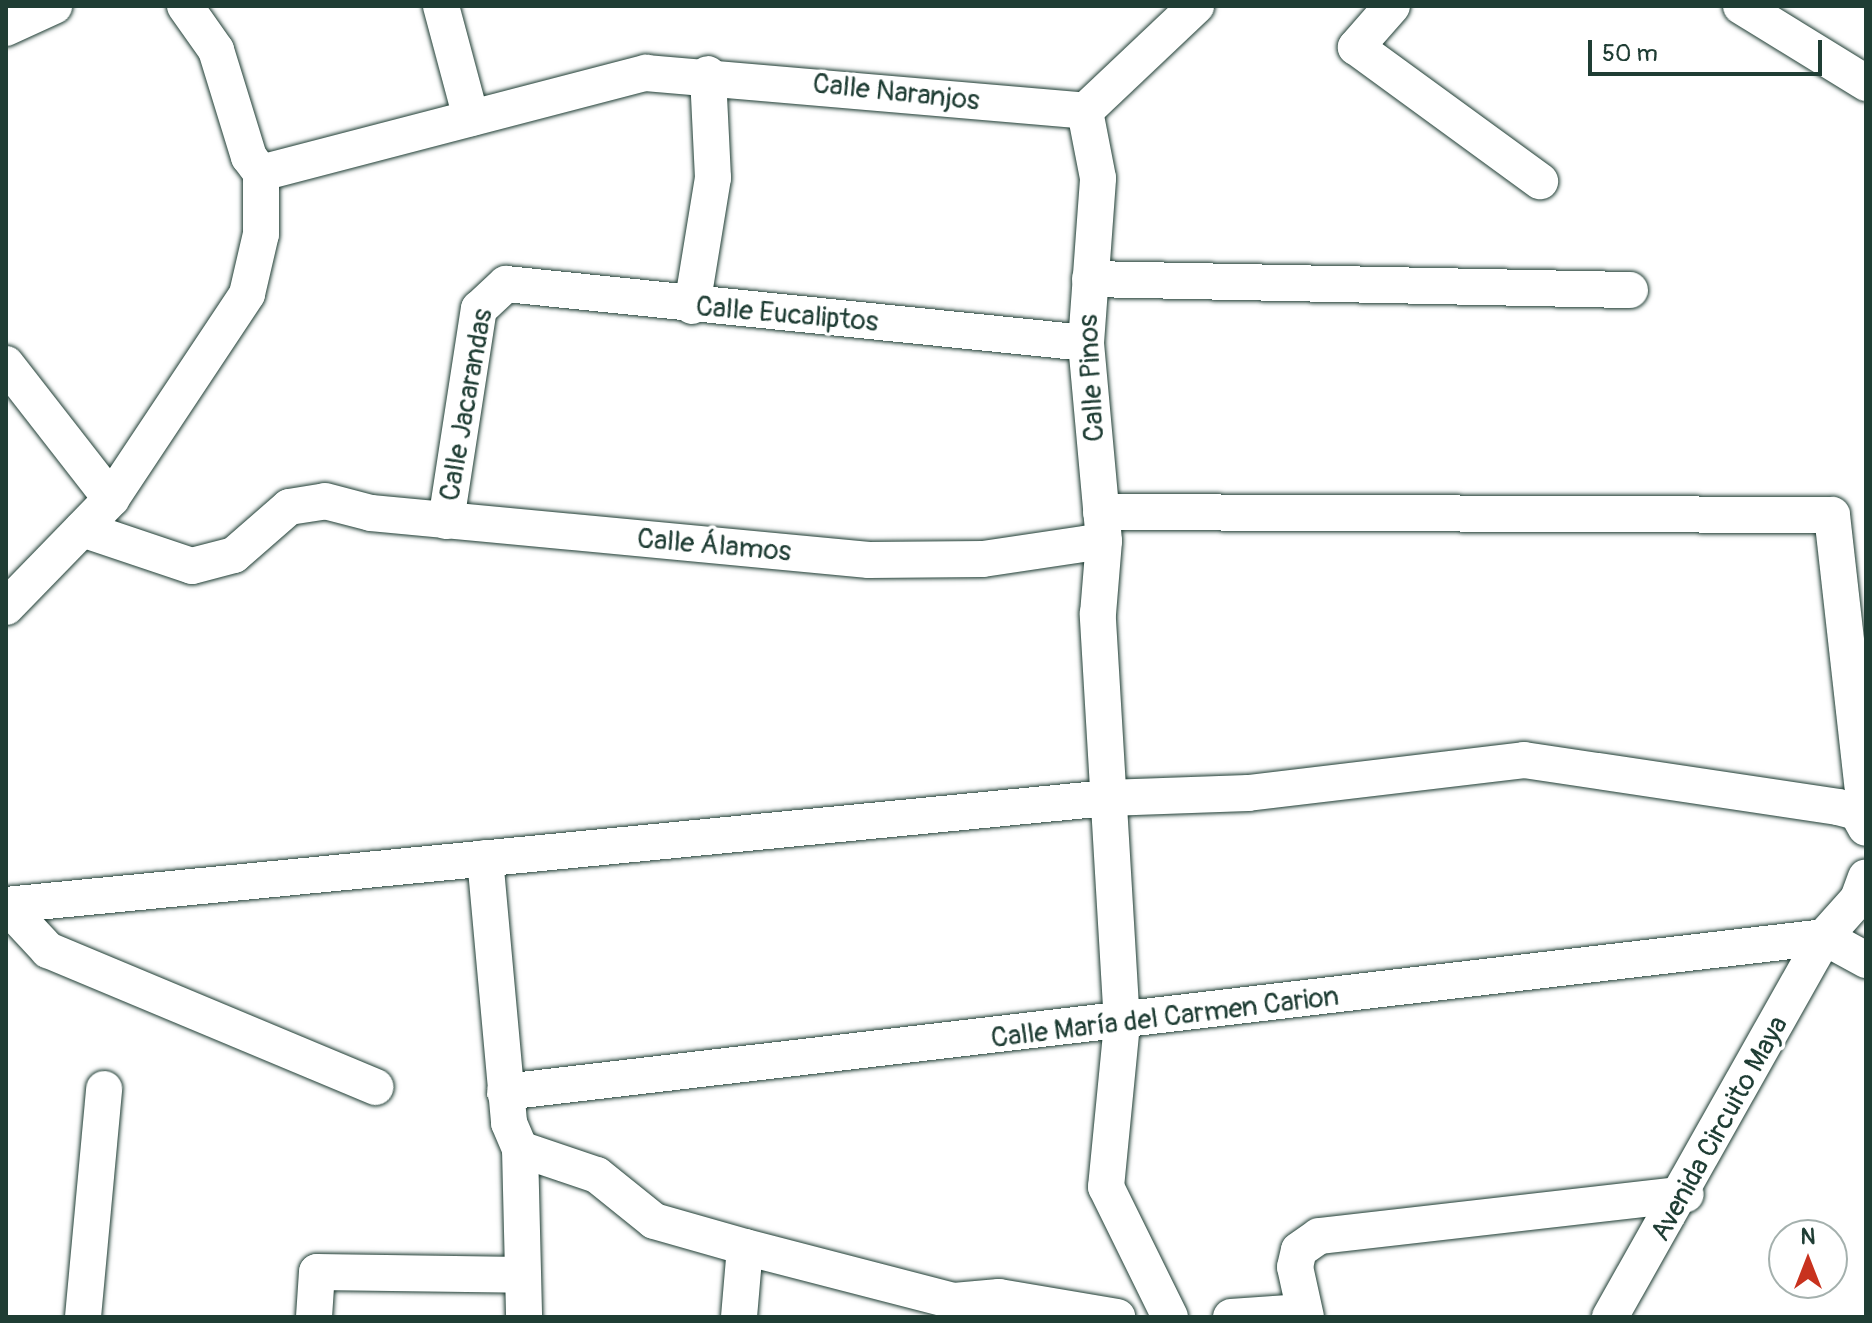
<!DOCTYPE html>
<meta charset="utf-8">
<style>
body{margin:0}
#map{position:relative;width:1872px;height:1323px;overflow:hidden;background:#fff;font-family:Pangolin,sans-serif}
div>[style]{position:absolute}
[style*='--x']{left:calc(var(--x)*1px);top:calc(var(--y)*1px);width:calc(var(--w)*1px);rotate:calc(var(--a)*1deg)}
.roads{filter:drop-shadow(0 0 2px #1f3d34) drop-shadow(0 0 2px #1f3d34)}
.minor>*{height:36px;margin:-18px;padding:0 18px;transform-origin:18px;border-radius:18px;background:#fff}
span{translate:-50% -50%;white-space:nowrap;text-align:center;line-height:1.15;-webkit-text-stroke:7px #fff;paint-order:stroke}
.street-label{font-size:28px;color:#1f3d34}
.frame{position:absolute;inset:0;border:8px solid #1f3d34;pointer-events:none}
.north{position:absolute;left:1768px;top:1219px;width:80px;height:80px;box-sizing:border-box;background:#fff;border:2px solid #a5b1ae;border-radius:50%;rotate:0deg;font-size:22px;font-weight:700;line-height:32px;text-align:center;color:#1f3d34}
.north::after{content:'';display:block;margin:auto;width:28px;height:36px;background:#c8321e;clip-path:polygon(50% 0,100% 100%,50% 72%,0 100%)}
.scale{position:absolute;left:1588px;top:40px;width:234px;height:36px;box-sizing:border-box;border:4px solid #1f3d34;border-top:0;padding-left:10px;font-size:24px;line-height:28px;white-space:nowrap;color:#1f3d34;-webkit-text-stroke:6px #fff;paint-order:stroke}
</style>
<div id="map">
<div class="roads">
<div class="minor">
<i style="--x:185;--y:6;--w:54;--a:54.8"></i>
<i style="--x:216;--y:50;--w:112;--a:72.9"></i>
<i style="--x:249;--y:157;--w:20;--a:53"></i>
<i style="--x:261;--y:173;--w:398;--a:-14.6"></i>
<i style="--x:646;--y:73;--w:441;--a:4.9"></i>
<i style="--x:441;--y:6;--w:116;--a:75"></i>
<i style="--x:1392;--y:6;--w:55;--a:131.3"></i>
<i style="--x:1356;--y:47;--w:228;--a:36.1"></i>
<i style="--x:1741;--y:6;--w:147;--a:31.6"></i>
<i style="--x:6;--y:28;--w:53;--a:-24.6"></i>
<i style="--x:1090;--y:279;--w:540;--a:1.17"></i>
<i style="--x:692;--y:306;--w:130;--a:-80.7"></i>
<i style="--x:713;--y:178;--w:104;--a:-92.8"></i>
<i style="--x:6;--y:364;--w:171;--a:52.1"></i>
<i style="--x:1101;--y:512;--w:731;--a:0.24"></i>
<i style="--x:1832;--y:515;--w:307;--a:83.6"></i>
<i style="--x:446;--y:521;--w:215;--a:-81.2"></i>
<i style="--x:479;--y:309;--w:37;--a:-43"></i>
<i style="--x:506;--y:284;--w:583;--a:5.81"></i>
<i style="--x:82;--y:529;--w:116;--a:18.6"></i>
<i style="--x:192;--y:566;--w:43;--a:-14.7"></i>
<i style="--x:234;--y:555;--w:73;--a:-41.1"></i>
<i style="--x:289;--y:507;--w:36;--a:-9"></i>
<i style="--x:325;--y:501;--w:48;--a:14.6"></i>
<i style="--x:371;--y:513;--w:500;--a:5.39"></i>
<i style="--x:869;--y:560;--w:114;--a:-0.5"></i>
<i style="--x:983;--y:559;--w:122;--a:-8.5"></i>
<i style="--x:6;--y:607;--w:151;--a:-45.8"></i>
<i style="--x:111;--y:499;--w:246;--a:-56.4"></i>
<i style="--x:247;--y:294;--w:62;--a:-76.9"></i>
<i style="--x:261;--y:234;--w:61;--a:-90"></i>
<i style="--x:485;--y:858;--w:266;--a:84.8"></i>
<i style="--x:509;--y:1123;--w:28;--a:67"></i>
<i style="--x:520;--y:1149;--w:168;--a:88.6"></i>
<i style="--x:6;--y:905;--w:1106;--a:-5.55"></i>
<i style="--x:1107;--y:798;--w:141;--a:-2"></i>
<i style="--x:1248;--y:793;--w:278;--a:-6.8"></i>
<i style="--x:1524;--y:760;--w:317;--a:8.5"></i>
<i style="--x:1838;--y:807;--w:20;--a:15"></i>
<i style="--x:1857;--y:812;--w:18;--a:61"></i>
<i style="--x:6;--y:905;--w:62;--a:47"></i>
<i style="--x:48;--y:950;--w:355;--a:22.7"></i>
<i style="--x:1824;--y:937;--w:48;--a:28.7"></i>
<i style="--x:505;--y:1092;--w:1328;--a:-6.7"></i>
<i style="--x:520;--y:1149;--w:81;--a:18.7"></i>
<i style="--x:597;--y:1175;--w:73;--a:38.9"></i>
<i style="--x:654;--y:1221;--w:95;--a:15.9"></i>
<i style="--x:745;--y:1247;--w:216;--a:14.5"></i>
<i style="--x:954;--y:1301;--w:45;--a:-5.1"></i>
<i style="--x:999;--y:1297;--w:120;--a:9.6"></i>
<i style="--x:83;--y:1317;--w:229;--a:-84.7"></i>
<i style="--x:314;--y:1317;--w:45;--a:-86.2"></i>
<i style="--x:317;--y:1272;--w:206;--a:0.8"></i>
<i style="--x:739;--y:1317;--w:70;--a:-85.1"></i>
<i style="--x:1170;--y:1317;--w:145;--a:-116.2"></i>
<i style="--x:1106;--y:1187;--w:164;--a:-84.4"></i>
<i style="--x:1122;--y:1024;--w:411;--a:-93.4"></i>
<i style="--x:1098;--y:614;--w:73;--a:-85.3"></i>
<i style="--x:1104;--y:541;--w:199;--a:-95.2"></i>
<i style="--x:1086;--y:343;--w:165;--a:-85.8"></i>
<i style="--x:1098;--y:178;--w:68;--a:-101"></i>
<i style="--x:1085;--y:111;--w:153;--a:-43.4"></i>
<i style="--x:1231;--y:1317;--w:72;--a:-4"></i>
<i style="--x:1306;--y:1317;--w:51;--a:-102.4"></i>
<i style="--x:1295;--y:1267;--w:17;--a:-77"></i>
<i style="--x:1299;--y:1250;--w:24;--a:-35"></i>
<i style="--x:1319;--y:1236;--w:369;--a:-6.5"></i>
<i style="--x:1610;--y:1317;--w:436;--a:-60.6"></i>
<i style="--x:1824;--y:937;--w:51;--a:-48.2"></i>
<i style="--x:1858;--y:899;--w:23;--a:-70"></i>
</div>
</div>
<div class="street-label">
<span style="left:896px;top:93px;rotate:6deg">Calle Naranjos</span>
<span style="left:787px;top:315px;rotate:5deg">Calle Eucaliptos</span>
<span style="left:1092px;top:378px;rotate:-93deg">Calle Pinos</span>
<span style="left:467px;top:405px;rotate:-80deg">Calle Jacarandas</span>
<span style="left:714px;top:546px;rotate:5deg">Calle Álamos</span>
<span style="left:1165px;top:1018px;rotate:-7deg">Calle María del Carmen Carion</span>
<span style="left:1720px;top:1129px;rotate:-61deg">Avenida Circuito Maya</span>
</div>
<div class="frame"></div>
<div class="north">N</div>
<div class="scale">50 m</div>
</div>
